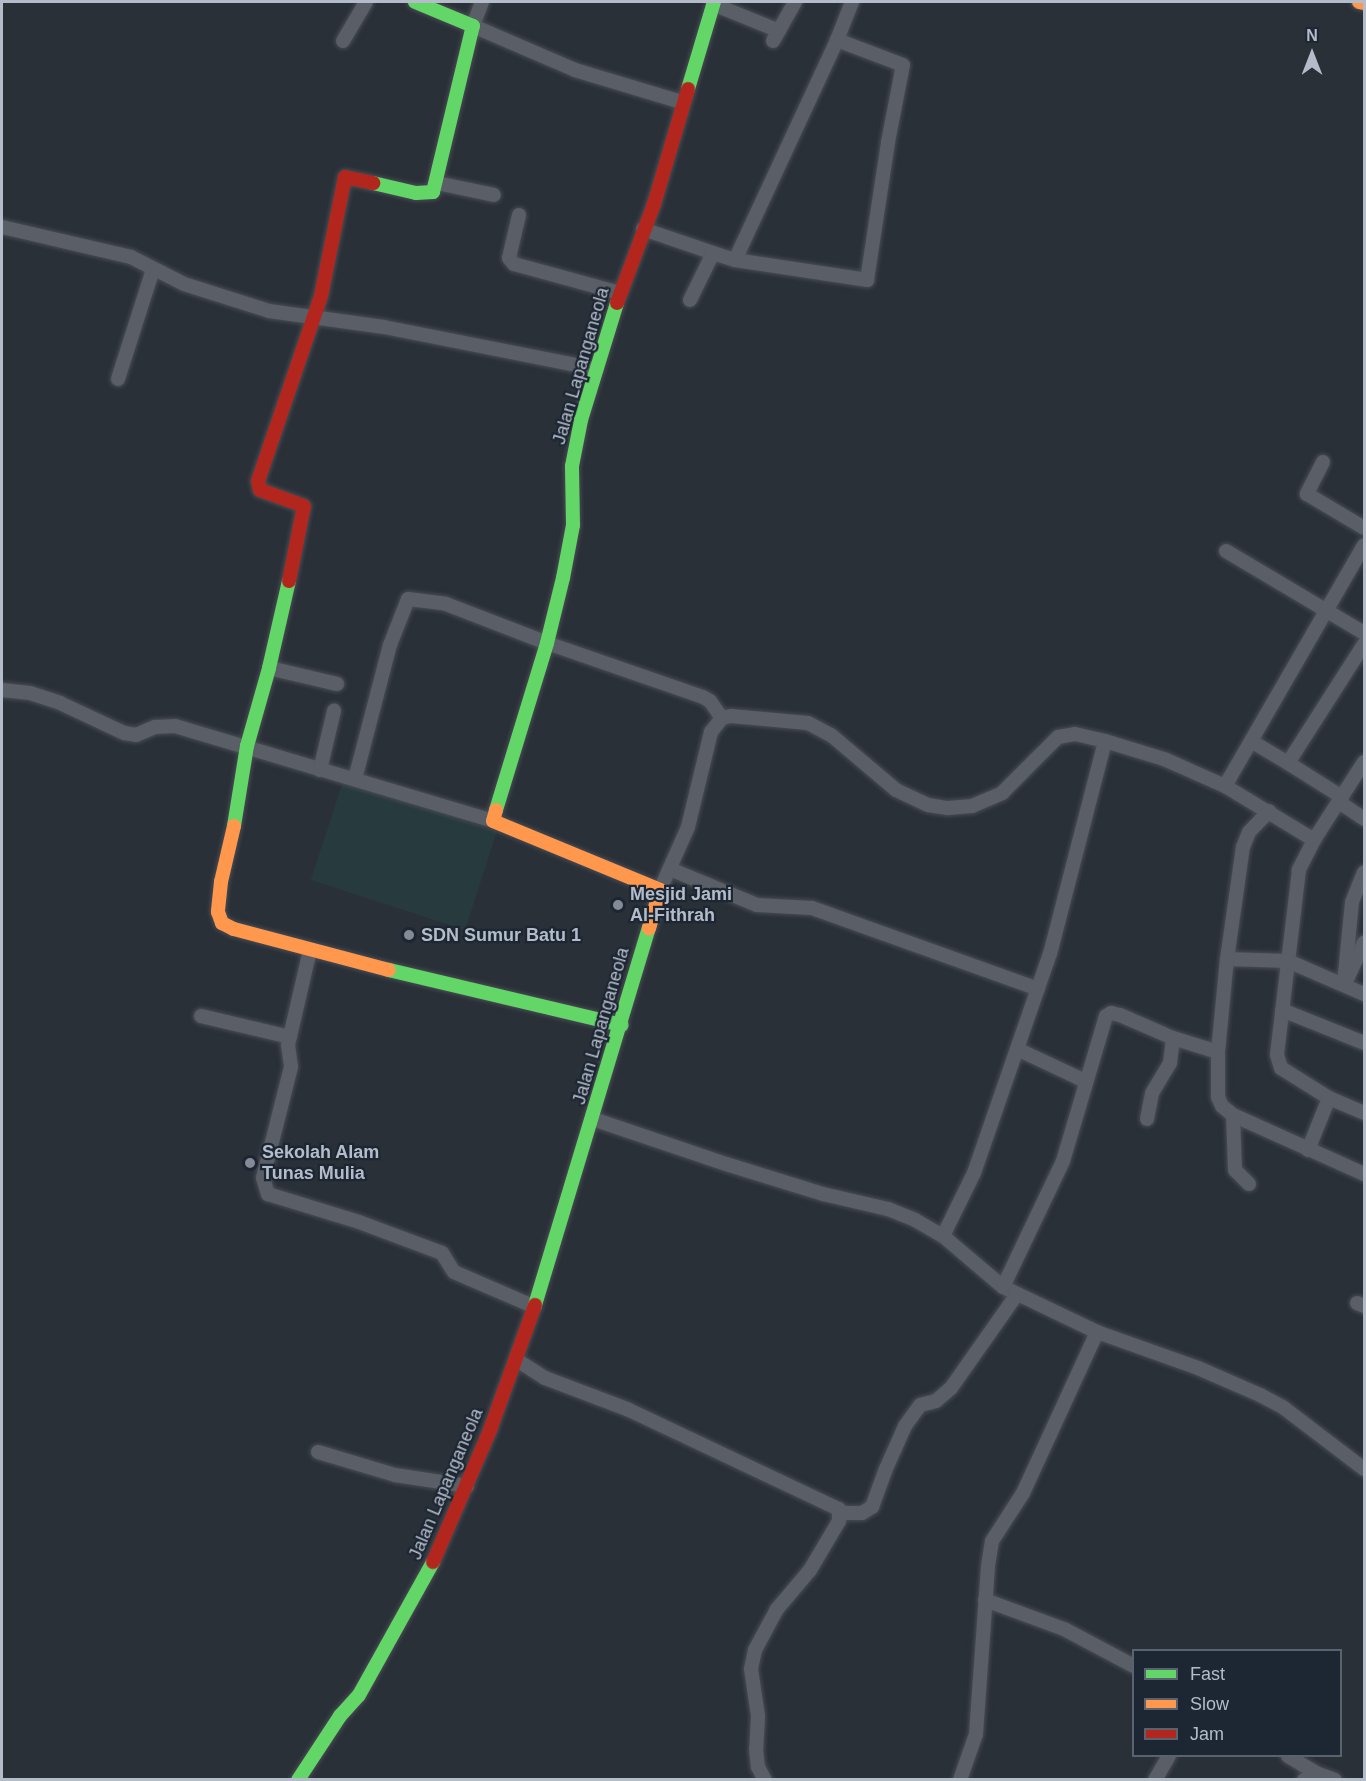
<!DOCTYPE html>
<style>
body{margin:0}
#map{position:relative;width:1366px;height:1781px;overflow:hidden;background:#2a3038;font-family:Arial,sans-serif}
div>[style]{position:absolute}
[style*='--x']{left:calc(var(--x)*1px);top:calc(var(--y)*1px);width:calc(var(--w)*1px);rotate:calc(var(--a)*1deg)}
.green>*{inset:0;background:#273a3e;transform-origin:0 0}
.roads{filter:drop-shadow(0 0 2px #484c53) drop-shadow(0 0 2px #484c53)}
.street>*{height:14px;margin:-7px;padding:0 7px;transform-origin:7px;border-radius:7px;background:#5a5e66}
.fast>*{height:14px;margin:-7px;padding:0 7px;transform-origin:7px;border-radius:7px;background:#63d668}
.slow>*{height:14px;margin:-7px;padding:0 7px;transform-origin:7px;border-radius:7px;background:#ff974d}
.jam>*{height:14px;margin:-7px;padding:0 7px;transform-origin:7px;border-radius:7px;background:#b3261e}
.dots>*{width:16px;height:16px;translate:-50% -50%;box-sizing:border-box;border:3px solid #1d2633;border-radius:50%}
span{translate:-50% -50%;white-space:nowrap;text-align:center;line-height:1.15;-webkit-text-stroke:4.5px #1d2633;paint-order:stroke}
.street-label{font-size:18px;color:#b4bcc9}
.poi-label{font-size:18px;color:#b4bcc9;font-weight:700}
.left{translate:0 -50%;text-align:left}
.frame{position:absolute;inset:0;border:3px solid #b4bcc9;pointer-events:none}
.legend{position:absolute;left:1132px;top:1649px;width:210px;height:108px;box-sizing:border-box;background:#1d2633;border:2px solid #59626f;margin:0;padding:8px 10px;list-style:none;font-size:18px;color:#b4bcc9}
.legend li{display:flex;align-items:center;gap:12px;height:30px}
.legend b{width:30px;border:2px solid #59626f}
.north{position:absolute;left:1282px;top:24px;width:60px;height:60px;-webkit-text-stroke:4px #1d2633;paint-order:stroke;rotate:0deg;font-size:16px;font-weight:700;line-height:24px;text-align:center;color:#b4bcc9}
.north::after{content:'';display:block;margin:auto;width:21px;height:27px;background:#b4bcc9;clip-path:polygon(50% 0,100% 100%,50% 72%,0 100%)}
</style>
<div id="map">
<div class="green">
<i style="left:343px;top:781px;width:162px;height:104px;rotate:18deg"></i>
</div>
<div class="roads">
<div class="street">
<i style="--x:482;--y:2;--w:26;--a:111"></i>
<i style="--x:473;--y:26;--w:111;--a:23.3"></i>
<i style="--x:575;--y:70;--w:112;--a:16.7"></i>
<i style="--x:713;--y:4;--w:71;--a:22.2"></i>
<i style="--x:343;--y:41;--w:45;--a:-59.5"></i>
<i style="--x:773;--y:41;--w:45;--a:-60.6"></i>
<i style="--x:437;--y:183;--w:58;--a:11.9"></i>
<i style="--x:519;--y:215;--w:44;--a:103.1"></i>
<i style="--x:509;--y:258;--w:8;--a:50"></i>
<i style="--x:514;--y:264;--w:110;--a:15.3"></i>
<i style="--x:2;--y:227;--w:132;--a:13.1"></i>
<i style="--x:131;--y:257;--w:59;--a:27"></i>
<i style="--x:184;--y:284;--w:89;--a:17.6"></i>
<i style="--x:269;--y:311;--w:116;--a:7.9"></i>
<i style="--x:384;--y:327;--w:217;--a:11.2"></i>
<i style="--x:643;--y:229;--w:74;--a:18.9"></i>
<i style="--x:735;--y:260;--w:134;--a:8.6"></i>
<i style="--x:867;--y:280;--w:140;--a:-81.3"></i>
<i style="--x:888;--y:142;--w:78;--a:-79"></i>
<i style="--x:903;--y:65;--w:71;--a:-159.3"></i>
<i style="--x:690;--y:300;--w:52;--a:-63.9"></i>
<i style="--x:713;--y:253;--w:23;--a:18"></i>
<i style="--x:735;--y:260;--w:242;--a:-65.1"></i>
<i style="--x:837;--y:40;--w:41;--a:-68.5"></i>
<i style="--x:118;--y:379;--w:115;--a:-72.3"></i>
<i style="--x:1323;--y:462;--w:36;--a:117"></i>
<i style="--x:1307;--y:494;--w:66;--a:30.8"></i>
<i style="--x:1226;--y:551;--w:161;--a:30.7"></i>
<i style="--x:269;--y:668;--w:70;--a:13.2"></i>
<i style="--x:2;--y:690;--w:28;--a:6"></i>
<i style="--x:30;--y:693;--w:32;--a:18"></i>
<i style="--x:60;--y:703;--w:71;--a:25.1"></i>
<i style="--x:124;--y:733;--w:12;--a:9"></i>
<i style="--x:136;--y:735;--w:21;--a:-23"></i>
<i style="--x:155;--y:727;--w:20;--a:-3"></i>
<i style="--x:175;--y:726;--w:332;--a:16.6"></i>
<i style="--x:1251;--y:741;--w:43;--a:30.7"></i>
<i style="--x:1288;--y:763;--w:141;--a:-57.4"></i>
<i style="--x:1364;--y:762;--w:93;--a:122.7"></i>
<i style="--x:1314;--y:840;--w:34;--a:117"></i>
<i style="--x:1299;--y:870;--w:186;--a:96.8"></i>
<i style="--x:1277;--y:1055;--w:14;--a:73"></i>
<i style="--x:1281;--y:1068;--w:57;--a:32"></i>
<i style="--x:1329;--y:1098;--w:38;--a:23"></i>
<i style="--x:1288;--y:763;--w:64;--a:32.2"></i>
<i style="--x:320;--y:770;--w:61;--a:-76.7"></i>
<i style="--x:355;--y:779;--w:138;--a:-75.4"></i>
<i style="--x:390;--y:645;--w:49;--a:-68.6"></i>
<i style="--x:408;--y:599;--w:38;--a:7"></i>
<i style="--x:446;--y:604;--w:108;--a:21.1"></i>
<i style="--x:547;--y:643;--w:165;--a:19.1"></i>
<i style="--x:703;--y:697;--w:8;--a:30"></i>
<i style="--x:710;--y:701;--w:21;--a:55"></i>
<i style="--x:1225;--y:786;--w:278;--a:-60"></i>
<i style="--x:1339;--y:802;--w:30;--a:34"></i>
<i style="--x:670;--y:869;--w:94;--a:22.5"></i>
<i style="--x:757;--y:905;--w:55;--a:3.1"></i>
<i style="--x:812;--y:908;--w:240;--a:19.7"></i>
<i style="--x:660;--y:890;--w:69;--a:-66"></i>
<i style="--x:688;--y:827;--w:98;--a:-76.4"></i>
<i style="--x:711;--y:732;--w:18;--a:-52"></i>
<i style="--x:722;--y:718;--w:9;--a:-13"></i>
<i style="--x:731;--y:716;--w:77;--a:5.2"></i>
<i style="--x:808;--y:723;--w:26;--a:28"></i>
<i style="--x:831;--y:735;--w:85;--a:40.2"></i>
<i style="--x:896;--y:790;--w:35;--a:25"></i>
<i style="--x:928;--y:805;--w:20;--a:9"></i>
<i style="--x:948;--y:808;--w:24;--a:-5"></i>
<i style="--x:972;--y:806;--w:33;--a:-23"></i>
<i style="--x:1002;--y:793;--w:79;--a:-45"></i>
<i style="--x:1058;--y:737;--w:17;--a:-10"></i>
<i style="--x:1075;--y:734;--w:31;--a:13"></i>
<i style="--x:1105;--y:741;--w:62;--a:17"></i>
<i style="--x:1164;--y:759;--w:67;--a:23.9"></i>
<i style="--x:1225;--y:786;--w:104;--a:31.2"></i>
<i style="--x:310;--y:950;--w:98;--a:103"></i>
<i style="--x:288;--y:1045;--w:22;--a:82"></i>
<i style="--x:291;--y:1067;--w:114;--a:104.2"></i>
<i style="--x:263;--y:1178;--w:17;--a:73"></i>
<i style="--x:268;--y:1194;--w:95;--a:17.1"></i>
<i style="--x:359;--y:1222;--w:89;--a:20.5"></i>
<i style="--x:442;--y:1253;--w:22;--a:58"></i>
<i style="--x:454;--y:1272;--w:88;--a:23.4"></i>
<i style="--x:1227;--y:959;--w:61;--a:1.9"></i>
<i style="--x:1288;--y:961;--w:83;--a:23.5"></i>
<i style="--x:1348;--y:977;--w:38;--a:-65"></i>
<i style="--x:1344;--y:984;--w:82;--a:-84.4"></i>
<i style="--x:1352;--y:902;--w:32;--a:-68"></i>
<i style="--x:1282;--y:1010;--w:88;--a:21.9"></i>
<i style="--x:201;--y:1016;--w:91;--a:13.3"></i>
<i style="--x:1017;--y:1049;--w:75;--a:25.2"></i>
<i style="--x:1233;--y:1115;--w:144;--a:24.2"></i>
<i style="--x:593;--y:1119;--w:140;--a:18.7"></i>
<i style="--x:726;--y:1164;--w:102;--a:17.2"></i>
<i style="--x:823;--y:1194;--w:67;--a:13"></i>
<i style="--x:888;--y:1209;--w:29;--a:22"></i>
<i style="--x:915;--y:1220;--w:32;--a:30"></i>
<i style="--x:943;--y:1236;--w:79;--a:40.4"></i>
<i style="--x:1003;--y:1287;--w:104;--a:25.6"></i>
<i style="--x:1097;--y:1332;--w:107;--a:19.6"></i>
<i style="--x:1198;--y:1368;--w:68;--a:23.5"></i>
<i style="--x:1260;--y:1395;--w:27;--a:28"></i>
<i style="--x:1284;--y:1408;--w:101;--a:37.3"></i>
<i style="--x:1147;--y:1119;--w:26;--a:-79"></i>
<i style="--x:1152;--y:1093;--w:35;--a:-59"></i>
<i style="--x:1170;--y:1063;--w:25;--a:-83"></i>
<i style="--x:1308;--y:1150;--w:56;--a:-68"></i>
<i style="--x:1249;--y:1184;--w:20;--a:-135"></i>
<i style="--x:1235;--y:1170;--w:55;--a:-92.1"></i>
<i style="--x:1233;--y:1115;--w:14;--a:-141"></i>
<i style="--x:1222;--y:1106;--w:10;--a:-114"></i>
<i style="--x:1218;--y:1097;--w:45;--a:-90"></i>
<i style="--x:1218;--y:1052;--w:93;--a:-84.5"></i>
<i style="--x:1227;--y:959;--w:113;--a:-81.9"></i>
<i style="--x:1243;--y:847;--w:16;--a:-68"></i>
<i style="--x:1249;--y:832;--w:29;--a:-46"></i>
<i style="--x:943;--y:1236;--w:70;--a:-63.8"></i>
<i style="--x:974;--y:1173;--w:232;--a:-70.9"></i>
<i style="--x:1050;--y:954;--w:220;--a:-75.5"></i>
<i style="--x:1003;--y:1287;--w:140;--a:-64.5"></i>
<i style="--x:1063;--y:1161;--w:151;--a:-73.5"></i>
<i style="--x:1106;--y:1016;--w:6;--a:-31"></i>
<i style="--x:1111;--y:1013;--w:9;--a:13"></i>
<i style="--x:1120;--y:1015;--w:58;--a:23.5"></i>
<i style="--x:1173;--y:1038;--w:47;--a:17.3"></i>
<i style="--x:1357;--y:1303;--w:8;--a:23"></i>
<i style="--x:517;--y:1360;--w:33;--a:33"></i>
<i style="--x:545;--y:1378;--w:88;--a:20.7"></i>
<i style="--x:627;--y:1409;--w:234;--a:25.3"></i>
<i style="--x:839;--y:1509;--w:12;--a:90"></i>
<i style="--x:839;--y:1521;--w:57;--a:120.6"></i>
<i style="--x:810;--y:1570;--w:51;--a:130.2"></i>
<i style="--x:777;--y:1609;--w:47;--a:118.2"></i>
<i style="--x:755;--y:1650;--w:19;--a:102"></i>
<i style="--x:751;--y:1669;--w:48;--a:81.5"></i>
<i style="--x:758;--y:1716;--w:33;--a:93"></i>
<i style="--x:756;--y:1749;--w:18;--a:84"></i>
<i style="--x:758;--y:1767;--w:15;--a:62"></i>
<i style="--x:318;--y:1452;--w:80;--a:16.6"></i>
<i style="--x:395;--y:1475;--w:73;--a:8.7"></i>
<i style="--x:842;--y:1513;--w:20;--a:0"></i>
<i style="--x:862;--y:1513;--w:12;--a:-31"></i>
<i style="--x:872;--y:1507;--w:38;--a:-70"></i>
<i style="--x:885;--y:1471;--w:49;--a:-66"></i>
<i style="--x:905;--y:1426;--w:26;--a:-54"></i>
<i style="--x:920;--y:1405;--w:16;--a:-14"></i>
<i style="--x:936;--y:1401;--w:20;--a:-41"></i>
<i style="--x:951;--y:1388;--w:115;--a:-54.9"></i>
<i style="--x:985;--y:1600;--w:84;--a:20.2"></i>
<i style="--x:1064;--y:1629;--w:79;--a:27.9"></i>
<i style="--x:1288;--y:1756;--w:33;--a:31"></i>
<i style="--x:960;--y:1780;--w:49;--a:-70.8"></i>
<i style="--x:976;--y:1734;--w:168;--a:-85.9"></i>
<i style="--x:988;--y:1566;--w:25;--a:-81"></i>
<i style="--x:992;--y:1541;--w:57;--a:-57.1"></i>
<i style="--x:1023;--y:1493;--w:177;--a:-65.3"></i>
<i style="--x:1155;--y:1780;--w:28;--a:-60"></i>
<i style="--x:1304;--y:1780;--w:14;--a:-30"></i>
<i style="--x:1316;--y:1773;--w:20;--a:20"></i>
</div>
<div class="fast">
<i style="--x:688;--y:89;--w:91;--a:-73.4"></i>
<i style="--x:373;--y:183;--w:44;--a:13.1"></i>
<i style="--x:416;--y:193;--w:17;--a:-3"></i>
<i style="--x:433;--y:192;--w:171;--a:-76.5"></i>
<i style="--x:473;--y:26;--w:63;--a:-157.5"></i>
<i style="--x:496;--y:810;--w:175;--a:-73"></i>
<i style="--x:547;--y:643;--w:67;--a:-76.2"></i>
<i style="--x:563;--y:578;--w:54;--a:-79.3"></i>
<i style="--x:573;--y:525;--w:59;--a:-91"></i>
<i style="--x:572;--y:466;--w:47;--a:-78.9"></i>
<i style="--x:581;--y:420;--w:122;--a:-72.9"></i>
<i style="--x:234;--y:826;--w:81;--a:-80.8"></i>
<i style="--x:247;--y:746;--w:81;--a:-74.2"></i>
<i style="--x:269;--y:668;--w:89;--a:-77.1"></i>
<i style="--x:389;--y:970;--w:239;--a:13.3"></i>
<i style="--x:535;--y:1305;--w:394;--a:-73.2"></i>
<i style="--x:298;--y:1780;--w:77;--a:-56.7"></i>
<i style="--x:340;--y:1716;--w:28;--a:-48"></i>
<i style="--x:359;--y:1695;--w:152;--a:-60.9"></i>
</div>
<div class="slow">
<i style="--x:1359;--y:2;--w:5;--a:11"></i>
<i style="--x:496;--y:810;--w:11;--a:105"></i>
<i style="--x:493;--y:821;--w:181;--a:22.4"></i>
<i style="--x:660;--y:890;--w:40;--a:106"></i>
<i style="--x:234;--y:826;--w:57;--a:103.1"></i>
<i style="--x:221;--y:882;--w:30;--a:96"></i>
<i style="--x:218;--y:912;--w:12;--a:70"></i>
<i style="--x:222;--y:923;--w:13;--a:27"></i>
<i style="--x:234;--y:929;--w:160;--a:14.8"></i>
</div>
<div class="jam">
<i style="--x:617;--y:303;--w:106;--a:-69.5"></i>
<i style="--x:654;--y:204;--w:120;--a:-73.5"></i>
<i style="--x:289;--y:581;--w:76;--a:-78.7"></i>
<i style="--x:304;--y:506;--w:47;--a:-160"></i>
<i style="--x:260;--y:490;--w:9;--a:-103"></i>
<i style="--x:258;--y:481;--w:195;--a:-71.2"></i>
<i style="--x:321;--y:296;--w:121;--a:-78.6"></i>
<i style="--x:345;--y:177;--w:29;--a:12"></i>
<i style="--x:433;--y:1562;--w:144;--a:-66.6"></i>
<i style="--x:490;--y:1430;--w:133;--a:-70.2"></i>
</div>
</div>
<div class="dots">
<i style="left:618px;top:905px;background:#848b96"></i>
<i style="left:409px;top:935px;background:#848b96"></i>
<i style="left:250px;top:1163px;background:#848b96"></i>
</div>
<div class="street-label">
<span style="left:581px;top:366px;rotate:-74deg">Jalan Lapanganeola</span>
<span style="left:601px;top:1026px;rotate:-74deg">Jalan Lapanganeola</span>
<span style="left:446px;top:1484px;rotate:-67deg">Jalan Lapanganeola</span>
</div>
<div class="poi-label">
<span class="left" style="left:630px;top:905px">Mesjid Jami<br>Al-Fithrah</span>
<span class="left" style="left:421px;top:935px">SDN Sumur Batu 1</span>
<span class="left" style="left:262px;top:1163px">Sekolah Alam<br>Tunas Mulia</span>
</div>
<div class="frame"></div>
<ul class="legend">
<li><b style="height:8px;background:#63d668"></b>Fast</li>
<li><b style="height:8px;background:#ff974d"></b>Slow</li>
<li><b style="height:8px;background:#b3261e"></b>Jam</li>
</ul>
<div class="north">N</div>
</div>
